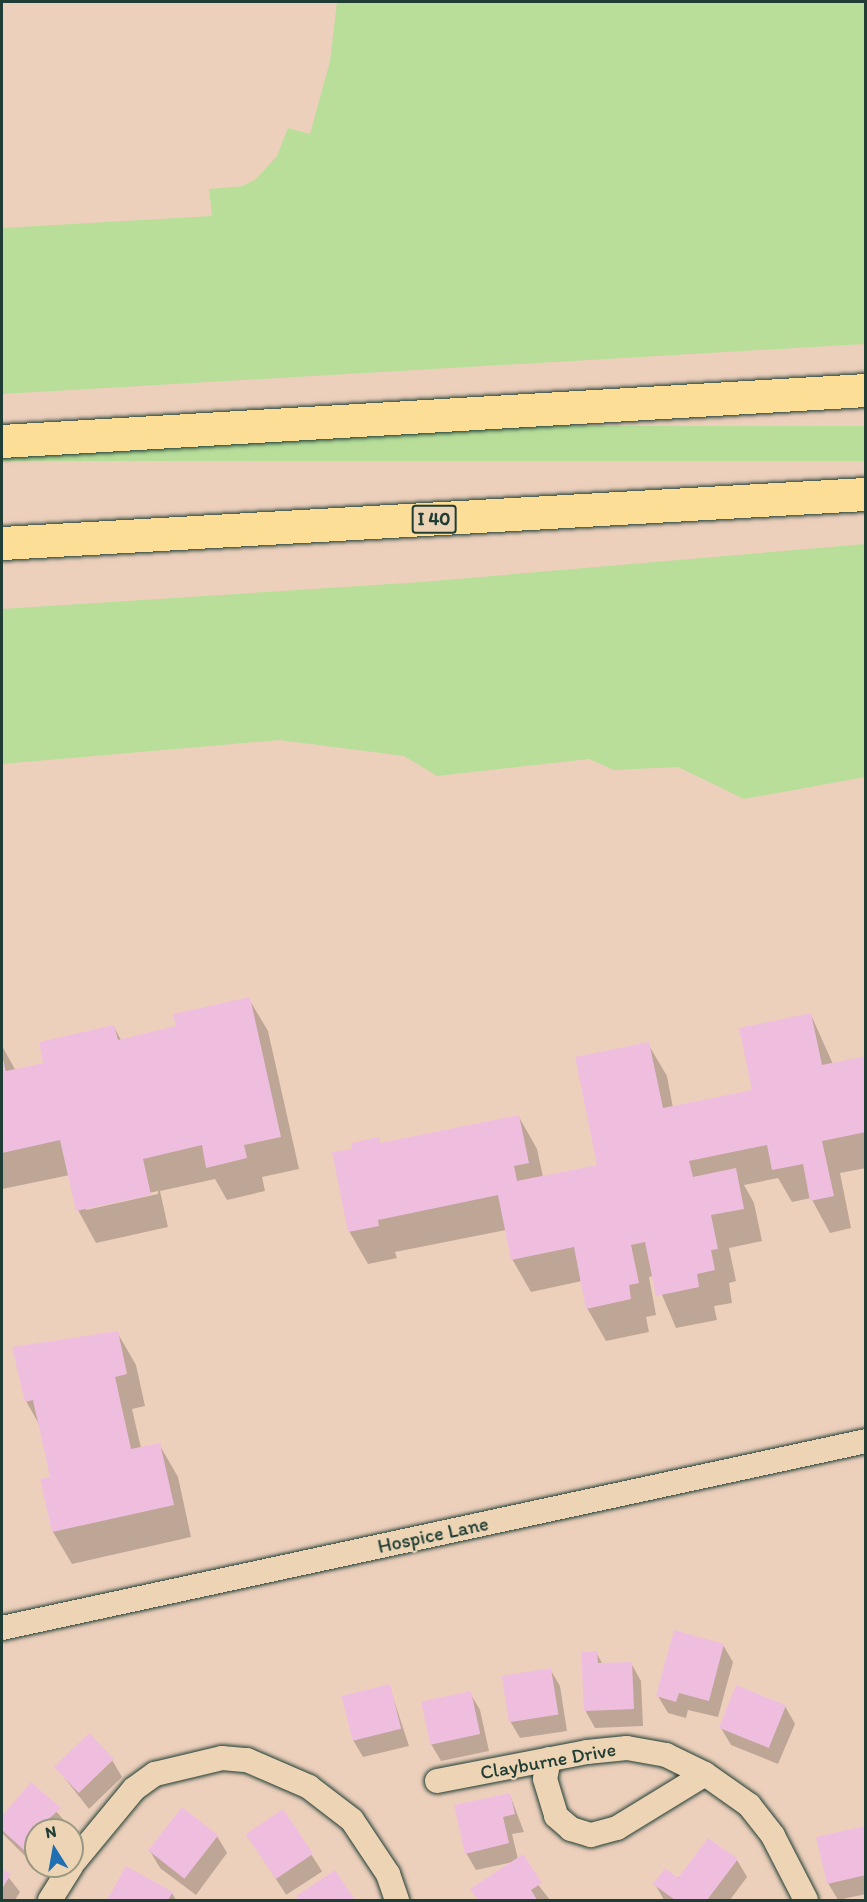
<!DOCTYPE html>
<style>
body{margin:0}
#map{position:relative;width:867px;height:1902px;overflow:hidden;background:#edd0bc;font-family:Itim,sans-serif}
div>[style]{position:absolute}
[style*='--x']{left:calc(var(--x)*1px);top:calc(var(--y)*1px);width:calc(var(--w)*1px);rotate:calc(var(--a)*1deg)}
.green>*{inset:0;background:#b8de9a;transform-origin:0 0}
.shadow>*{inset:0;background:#0003;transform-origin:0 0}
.building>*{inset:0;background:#efbede;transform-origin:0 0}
.roads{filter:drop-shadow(0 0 2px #1f3d34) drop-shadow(0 0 2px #1f3d34)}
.minor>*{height:24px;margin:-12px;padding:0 12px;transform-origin:12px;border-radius:12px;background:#ecd4b4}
.motorway>*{height:33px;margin:-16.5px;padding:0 16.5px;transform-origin:16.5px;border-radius:16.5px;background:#fcde96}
span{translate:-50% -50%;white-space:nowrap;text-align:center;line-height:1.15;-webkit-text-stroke:4.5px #ecd4b4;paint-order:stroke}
.shield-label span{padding:2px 4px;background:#ecd4b4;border:2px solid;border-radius:4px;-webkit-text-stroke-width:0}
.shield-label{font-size:18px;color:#1f3d34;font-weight:700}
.street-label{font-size:20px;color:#1f3d34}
.frame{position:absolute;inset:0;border:3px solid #1f3d34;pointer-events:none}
.north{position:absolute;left:24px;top:1818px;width:60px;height:60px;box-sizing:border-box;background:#ecd4b4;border:2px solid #9a9881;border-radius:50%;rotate:349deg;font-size:16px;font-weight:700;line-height:24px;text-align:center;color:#1f3d34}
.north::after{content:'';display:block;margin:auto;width:21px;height:27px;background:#1f6fb2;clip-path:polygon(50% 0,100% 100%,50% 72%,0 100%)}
</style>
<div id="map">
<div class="green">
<i style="clip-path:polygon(337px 2px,865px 2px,865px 344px,2px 394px,2px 228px,212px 216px,209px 189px,243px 186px,256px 179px,277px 156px,288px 128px,310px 134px,330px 61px)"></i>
<i style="left:865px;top:426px;width:35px;height:864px;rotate:90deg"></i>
<i style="clip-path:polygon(865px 544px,865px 777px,744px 799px,678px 767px,614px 770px,589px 759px,437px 776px,404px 756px,279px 740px,2px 764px,2px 609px,422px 582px)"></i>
</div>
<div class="shadow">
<i style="clip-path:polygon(evenodd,249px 999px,268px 1031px,299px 1169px,262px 1177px,265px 1191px,227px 1200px,215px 1179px,160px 1191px,168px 1227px,96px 1243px,78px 1210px,70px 1175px,2px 1189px,2px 1046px,16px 1071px,45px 1064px,114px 1027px,121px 1040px,178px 1027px,249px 999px,158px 1191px,158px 1194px,86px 1210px,86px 1207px,158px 1191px)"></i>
<i style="clip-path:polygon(811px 1015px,833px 1064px,866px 1057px,866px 1168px,840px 1173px,851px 1228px,830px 1233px,811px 1198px,792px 1202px,778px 1178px,744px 1185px,754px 1203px,762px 1241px,729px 1248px,736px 1281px,729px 1283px,732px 1303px,714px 1306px,717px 1320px,676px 1328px,654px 1276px,649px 1277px,656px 1315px,646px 1317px,649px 1332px,606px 1341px,587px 1308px,582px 1281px,531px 1292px,512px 1259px,506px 1230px,395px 1252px,397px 1258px,368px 1264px,349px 1231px,353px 1150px,378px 1139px,381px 1144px,519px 1117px,537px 1149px,543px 1177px,599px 1166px,648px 1044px,667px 1076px,673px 1108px,753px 1092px)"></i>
<i style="clip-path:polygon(117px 1332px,136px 1365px,145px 1406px,132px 1409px,141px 1448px,159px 1444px,178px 1477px,191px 1537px,72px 1564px,53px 1532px,42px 1480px,52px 1478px,40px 1426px,26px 1401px)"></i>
<i style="clip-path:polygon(723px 1645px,733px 1662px,718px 1717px,688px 1710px,686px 1718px,668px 1713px,658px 1696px)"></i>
<i style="clip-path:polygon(596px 1652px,603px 1665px,631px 1663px,641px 1681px,643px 1726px,595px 1728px,585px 1710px)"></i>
<i style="clip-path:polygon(550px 1669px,560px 1686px,567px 1731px,520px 1738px,510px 1721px)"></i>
<i style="clip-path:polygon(389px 1685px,409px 1746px,363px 1757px,353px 1740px)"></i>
<i style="clip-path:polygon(470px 1693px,480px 1710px,489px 1751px,441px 1761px,431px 1744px)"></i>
<i style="clip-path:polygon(785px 1706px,795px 1724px,778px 1764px,731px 1745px,721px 1728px)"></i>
<i style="clip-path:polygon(112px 1760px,122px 1777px,89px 1809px,56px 1767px)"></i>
<i style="clip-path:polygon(32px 1784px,70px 1827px,36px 1830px,35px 1866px,2px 1833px,2px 1818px)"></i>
<i style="clip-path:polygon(510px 1795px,524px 1832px,512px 1834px,518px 1859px,550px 1900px,479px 1900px,472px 1889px,513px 1862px,476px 1870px,466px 1853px)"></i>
<i style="left:283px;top:1811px;width:72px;height:43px;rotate:57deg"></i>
<i style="clip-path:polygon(864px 1828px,866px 1894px,838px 1900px,828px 1883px)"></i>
<i style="clip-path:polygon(217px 1836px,227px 1853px,196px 1895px,160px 1868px,150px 1851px)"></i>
<i style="clip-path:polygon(737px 1860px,747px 1877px,730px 1900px,664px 1900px,655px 1884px)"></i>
<i style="clip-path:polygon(126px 1868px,172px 1893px,176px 1900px,108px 1900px)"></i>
<i style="clip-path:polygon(2px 1869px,20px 1892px,15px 1900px,2px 1900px)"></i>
<i style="clip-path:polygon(334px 1873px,353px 1900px,300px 1900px,298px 1897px)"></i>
</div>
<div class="building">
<i style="clip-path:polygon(250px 997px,281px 1137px,244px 1145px,247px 1158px,206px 1168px,202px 1145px,143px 1159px,151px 1195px,76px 1211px,60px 1140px,2px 1153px,2px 1056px,6px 1071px,43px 1063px,39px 1042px,114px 1025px,118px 1040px,176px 1026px,173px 1014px)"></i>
<i style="clip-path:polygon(811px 1013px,822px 1065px,866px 1056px,866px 1132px,822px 1141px,834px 1196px,810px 1201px,803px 1164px,772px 1170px,767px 1145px,689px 1161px,693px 1177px,736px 1168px,744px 1209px,711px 1215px,718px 1249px,711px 1250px,715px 1270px,697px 1274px,699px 1287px,656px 1296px,645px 1242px,631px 1245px,639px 1283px,629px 1285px,631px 1299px,586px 1309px,574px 1247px,511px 1260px,498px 1195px,378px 1220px,379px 1226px,348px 1232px,332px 1152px,352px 1149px,351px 1143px,379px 1137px,380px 1143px,519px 1115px,529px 1163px,514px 1166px,517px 1181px,597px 1165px,575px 1057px,649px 1042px,663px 1108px,752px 1090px,739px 1028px)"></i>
<i style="clip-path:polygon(118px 1331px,127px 1374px,115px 1377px,131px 1449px,160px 1443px,174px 1505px,52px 1532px,40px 1479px,50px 1477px,33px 1400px,25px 1402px,12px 1347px)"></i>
<i style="clip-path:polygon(674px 1630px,724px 1644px,709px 1701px,679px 1693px,676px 1702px,656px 1696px)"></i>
<i style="clip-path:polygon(597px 1651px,598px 1663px,632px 1662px,634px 1709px,584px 1711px,581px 1652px)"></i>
<i style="left:551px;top:1668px;width:47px;height:50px;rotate:81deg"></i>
<i style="left:390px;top:1684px;width:46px;height:50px;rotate:76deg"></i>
<i style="left:736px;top:1685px;width:54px;height:46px;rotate:22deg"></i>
<i style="left:471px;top:1691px;width:44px;height:51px;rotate:78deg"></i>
<i style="left:89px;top:1733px;width:36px;height:49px;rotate:46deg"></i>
<i style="clip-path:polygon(31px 1782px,61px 1808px,36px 1830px,24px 1850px,2px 1830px,2px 1816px)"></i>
<i style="clip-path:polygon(510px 1793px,515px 1814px,503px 1817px,509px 1843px,465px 1854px,454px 1805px)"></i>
<i style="left:182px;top:1807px;width:46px;height:55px;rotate:38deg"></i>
<i style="left:283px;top:1809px;width:54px;height:45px;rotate:56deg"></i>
<i style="clip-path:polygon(865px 1826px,866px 1875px,827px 1884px,816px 1837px)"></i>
<i style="clip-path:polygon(708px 1838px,738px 1859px,707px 1900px,675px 1900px,653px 1884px,665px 1868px,678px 1878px)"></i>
<i style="clip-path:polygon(523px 1854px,542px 1883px,531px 1890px,537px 1900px,478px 1900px,470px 1889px)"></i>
<i style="clip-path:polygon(126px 1866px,173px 1892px,168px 1900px,107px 1900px)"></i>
<i style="clip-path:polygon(2px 1868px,11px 1874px,2px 1889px)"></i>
<i style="clip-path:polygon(335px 1870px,355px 1900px,299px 1900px,296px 1896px)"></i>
</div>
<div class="roads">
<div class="minor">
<i style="--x:2;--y:1628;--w:884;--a:-12.21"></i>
<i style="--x:549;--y:1759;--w:20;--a:101"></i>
<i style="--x:545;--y:1779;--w:39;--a:73"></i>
<i style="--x:556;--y:1816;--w:20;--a:41"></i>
<i style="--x:571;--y:1829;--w:21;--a:17"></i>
<i style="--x:591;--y:1835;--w:27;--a:-15"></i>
<i style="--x:617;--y:1828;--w:103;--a:-31.5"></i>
<i style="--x:437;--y:1781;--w:153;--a:-10.9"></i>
<i style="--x:587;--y:1752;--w:40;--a:-5.7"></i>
<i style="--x:627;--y:1748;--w:40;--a:10"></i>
<i style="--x:666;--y:1755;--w:43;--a:26"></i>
<i style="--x:705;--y:1774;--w:54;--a:35.2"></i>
<i style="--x:749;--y:1805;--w:39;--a:52"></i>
<i style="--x:773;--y:1836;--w:72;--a:62.7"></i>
<i style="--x:72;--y:1864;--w:97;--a:-50.4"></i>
<i style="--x:134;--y:1789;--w:26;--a:-36"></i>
<i style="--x:155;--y:1774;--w:69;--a:-13.4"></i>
<i style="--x:222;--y:1758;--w:25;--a:5"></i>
<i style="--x:247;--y:1760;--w:68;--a:23.5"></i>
<i style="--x:309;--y:1787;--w:54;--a:37.5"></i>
<i style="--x:352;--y:1820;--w:65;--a:56.3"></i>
<i style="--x:388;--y:1874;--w:28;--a:71"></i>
<i style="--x:50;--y:1900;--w:40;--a:-58"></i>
</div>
<div class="motorway">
<i style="--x:2;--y:441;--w:866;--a:-3.38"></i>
<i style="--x:2;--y:543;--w:865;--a:-3.25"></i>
</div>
</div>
<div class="shield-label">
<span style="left:434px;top:519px">I 40</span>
</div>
<div class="street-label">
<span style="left:433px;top:1535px;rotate:-12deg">Hospice Lane</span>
<span style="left:548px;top:1761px;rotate:-10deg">Clayburne Drive</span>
</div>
<div class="frame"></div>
<div class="north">N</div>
</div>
